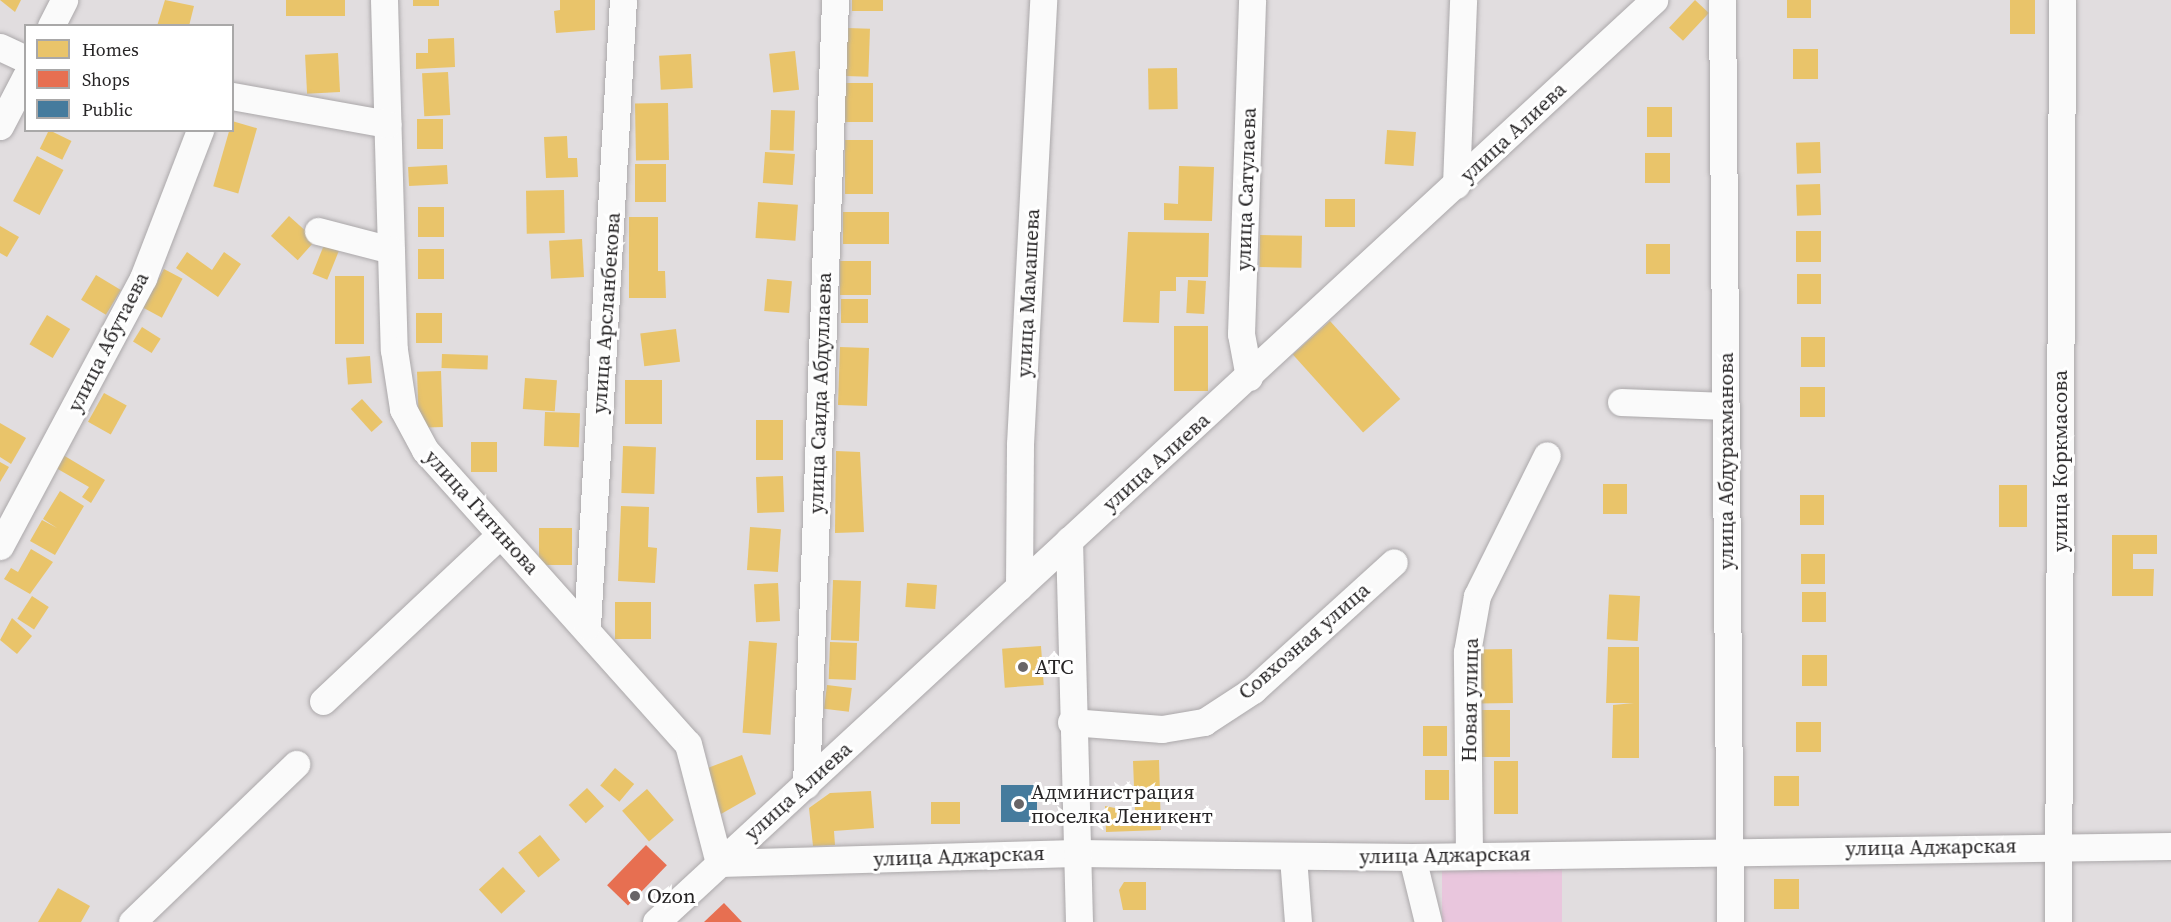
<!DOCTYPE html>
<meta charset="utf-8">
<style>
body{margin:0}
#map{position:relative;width:2171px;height:922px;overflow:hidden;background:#e1dddf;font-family:"Source Serif 4",serif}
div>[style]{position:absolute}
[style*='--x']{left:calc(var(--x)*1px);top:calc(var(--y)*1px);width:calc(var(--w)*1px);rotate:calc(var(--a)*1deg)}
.green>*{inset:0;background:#e9c6dd;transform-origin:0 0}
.homes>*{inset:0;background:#e9c46a;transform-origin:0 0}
.shops>*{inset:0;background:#e76f51;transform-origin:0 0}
.public>*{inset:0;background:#457b9d;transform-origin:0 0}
.roads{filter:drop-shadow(0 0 2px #aba8aa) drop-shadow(0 0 2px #aba8aa)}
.minor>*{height:27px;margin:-13.5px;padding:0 13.5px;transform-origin:13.5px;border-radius:13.5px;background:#fafafa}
.dots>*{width:16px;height:16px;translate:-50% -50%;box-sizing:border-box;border:3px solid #fff;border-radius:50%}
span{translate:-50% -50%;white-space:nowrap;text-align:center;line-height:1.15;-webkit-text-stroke:6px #fff;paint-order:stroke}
.street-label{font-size:21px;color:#272526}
.poi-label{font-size:21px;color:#272526}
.left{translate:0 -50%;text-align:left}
.legend{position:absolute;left:24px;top:24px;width:210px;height:108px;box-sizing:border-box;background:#fff;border:2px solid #a9a8a8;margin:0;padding:8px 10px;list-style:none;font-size:18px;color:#272526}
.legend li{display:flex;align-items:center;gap:12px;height:30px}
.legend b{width:30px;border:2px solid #a9a8a8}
</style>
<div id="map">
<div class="green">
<i style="left:1442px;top:867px;width:120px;height:55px"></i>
</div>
<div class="homes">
<i style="clip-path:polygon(0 0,21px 0,15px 12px)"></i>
<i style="clip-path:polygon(165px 0,194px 6px,189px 26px,157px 26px)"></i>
<i style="left:286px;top:0;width:59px;height:16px"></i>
<i style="left:413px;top:0;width:26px;height:6px"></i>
<i style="clip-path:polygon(560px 0,595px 0,595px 30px,556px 33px,554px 11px,560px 10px)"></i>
<i style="left:852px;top:0;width:31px;height:11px"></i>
<i style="left:1695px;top:0;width:19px;height:38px;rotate:43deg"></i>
<i style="left:1787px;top:0;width:24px;height:18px"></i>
<i style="left:2010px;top:0;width:25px;height:34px"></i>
<i style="left:847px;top:28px;width:23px;height:48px;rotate:2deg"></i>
<i style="clip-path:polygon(454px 38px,455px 67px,416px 69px,416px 53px,428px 53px,428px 39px)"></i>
<i style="left:1793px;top:49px;width:25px;height:30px"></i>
<i style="left:795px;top:51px;width:39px;height:26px;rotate:84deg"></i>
<i style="left:338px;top:53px;width:39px;height:33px;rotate:87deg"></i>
<i style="left:691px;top:54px;width:34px;height:32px;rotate:87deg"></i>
<i style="left:1177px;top:68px;width:41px;height:29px;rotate:89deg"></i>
<i style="left:448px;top:72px;width:43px;height:26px;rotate:87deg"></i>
<i style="left:845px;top:83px;width:28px;height:39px"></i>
<i style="left:668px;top:103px;width:57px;height:33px;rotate:89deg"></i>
<i style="left:1647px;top:107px;width:25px;height:30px"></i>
<i style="left:771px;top:110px;width:24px;height:40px;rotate:2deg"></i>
<i style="left:417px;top:119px;width:26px;height:30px"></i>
<i style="left:232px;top:121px;width:26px;height:68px;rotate:16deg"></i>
<i style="left:49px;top:130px;width:25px;height:21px;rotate:26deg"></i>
<i style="left:1387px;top:130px;width:29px;height:34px;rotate:4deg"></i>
<i style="clip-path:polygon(567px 136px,568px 158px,577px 158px,578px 177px,546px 178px,544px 137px)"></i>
<i style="left:845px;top:140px;width:28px;height:54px"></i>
<i style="left:1820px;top:142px;width:31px;height:24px;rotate:88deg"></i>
<i style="left:765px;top:152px;width:30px;height:31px;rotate:4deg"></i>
<i style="left:1645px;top:153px;width:25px;height:30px"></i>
<i style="left:37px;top:156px;width:30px;height:51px;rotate:28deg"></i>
<i style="left:635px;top:164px;width:31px;height:38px"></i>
<i style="left:447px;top:165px;width:19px;height:39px;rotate:87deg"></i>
<i style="clip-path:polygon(1179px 166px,1214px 167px,1212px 221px,1164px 220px,1164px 203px,1178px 204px)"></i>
<i style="left:1820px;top:184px;width:31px;height:24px;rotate:88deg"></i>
<i style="left:564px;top:190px;width:43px;height:38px;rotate:89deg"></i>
<i style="left:1325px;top:199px;width:30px;height:28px"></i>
<i style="left:758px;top:202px;width:40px;height:36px;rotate:4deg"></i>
<i style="left:418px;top:207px;width:26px;height:30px"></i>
<i style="left:843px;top:212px;width:46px;height:32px"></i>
<i style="left:289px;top:216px;width:36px;height:27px;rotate:42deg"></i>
<i style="clip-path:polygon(629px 217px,658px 217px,658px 271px,665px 271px,666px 298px,629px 298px)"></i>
<i style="clip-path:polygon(0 226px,19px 237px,7px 257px,0 253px)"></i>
<i style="left:1796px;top:231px;width:25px;height:31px"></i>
<i style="clip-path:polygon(1128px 232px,1209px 233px,1208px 277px,1176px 277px,1176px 291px,1160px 291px,1159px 323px,1123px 322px)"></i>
<i style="left:1260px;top:235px;width:42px;height:32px;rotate:1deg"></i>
<i style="left:582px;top:239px;width:38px;height:33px;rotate:87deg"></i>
<i style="left:1646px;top:244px;width:24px;height:30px"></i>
<i style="left:324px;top:245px;width:16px;height:31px;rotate:22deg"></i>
<i style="left:418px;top:249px;width:26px;height:30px"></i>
<i style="clip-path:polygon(187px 252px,212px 270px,224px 252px,241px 264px,218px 297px,176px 268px)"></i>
<i style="left:840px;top:261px;width:31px;height:34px"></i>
<i style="left:164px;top:269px;width:21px;height:44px;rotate:28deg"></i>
<i style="left:1797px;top:274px;width:24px;height:30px"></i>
<i style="left:96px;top:275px;width:29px;height:29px;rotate:31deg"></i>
<i style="left:335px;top:276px;width:29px;height:68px"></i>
<i style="left:767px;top:279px;width:25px;height:32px;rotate:5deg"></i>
<i style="left:1188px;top:280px;width:18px;height:33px;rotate:3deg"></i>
<i style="left:841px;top:299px;width:27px;height:24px"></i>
<i style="left:442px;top:313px;width:30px;height:26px;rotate:90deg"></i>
<i style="left:47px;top:315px;width:27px;height:34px;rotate:31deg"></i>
<i style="left:1330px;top:321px;width:105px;height:50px;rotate:48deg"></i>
<i style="left:1174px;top:326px;width:34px;height:65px"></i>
<i style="left:142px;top:327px;width:22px;height:17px;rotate:32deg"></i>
<i style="left:676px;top:329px;width:33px;height:36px;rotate:83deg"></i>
<i style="left:1801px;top:337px;width:24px;height:30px"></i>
<i style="left:840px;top:347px;width:29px;height:58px;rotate:2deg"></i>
<i style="left:442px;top:354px;width:46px;height:14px;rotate:2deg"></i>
<i style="left:370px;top:356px;width:27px;height:24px;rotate:86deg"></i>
<i style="left:441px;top:371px;width:56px;height:24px;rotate:88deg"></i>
<i style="left:525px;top:378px;width:32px;height:31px;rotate:4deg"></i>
<i style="left:625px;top:380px;width:37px;height:44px"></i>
<i style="left:1825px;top:387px;width:30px;height:25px;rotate:90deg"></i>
<i style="left:104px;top:393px;width:26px;height:33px;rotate:29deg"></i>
<i style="left:362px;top:399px;width:31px;height:15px;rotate:48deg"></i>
<i style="left:545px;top:412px;width:35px;height:34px;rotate:2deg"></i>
<i style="left:756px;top:420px;width:27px;height:40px"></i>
<i style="clip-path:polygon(0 423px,26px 438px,11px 464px,0 457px)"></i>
<i style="left:471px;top:442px;width:26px;height:30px"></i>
<i style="left:623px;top:446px;width:33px;height:47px;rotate:2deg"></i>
<i style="clip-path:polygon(836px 451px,860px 452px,864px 532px,835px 533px)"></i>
<i style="clip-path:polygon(63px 455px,105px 480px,91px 503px,82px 497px,89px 487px,56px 468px)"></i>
<i style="clip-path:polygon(0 462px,9px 467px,0 482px)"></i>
<i style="left:783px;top:476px;width:36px;height:27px;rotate:88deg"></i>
<i style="left:1603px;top:484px;width:24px;height:30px"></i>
<i style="left:1999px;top:485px;width:28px;height:42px"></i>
<i style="clip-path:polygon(60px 491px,84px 506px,55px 555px,30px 541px,42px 520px,57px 528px,43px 519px)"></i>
<i style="left:1800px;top:495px;width:24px;height:30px"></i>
<i style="clip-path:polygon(621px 506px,649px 507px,648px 547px,657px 548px,655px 583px,618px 581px)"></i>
<i style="left:750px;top:527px;width:31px;height:43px;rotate:4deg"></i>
<i style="left:572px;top:528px;width:37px;height:33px;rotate:90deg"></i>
<i style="clip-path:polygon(2112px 535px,2157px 535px,2157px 554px,2133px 554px,2133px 569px,2154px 569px,2153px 596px,2112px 596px)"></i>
<i style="clip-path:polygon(31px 549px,53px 562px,30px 594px,4px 579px,11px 568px,18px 572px)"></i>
<i style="left:1825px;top:554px;width:30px;height:24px;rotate:90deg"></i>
<i style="left:833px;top:580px;width:28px;height:60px;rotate:2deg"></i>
<i style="left:778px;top:583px;width:38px;height:24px;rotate:87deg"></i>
<i style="left:907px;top:583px;width:30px;height:24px;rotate:4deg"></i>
<i style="left:1802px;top:592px;width:24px;height:30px"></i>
<i style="left:32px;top:596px;width:20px;height:27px;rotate:33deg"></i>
<i style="left:1640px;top:596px;width:45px;height:31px;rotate:93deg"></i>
<i style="left:615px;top:602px;width:36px;height:37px"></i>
<i style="clip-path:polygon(12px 618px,32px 636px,17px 654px,0 640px)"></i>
<i style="left:749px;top:641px;width:28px;height:92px;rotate:4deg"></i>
<i style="left:830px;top:642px;width:27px;height:37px;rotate:2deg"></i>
<i style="left:1041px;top:646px;width:39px;height:39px;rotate:86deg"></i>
<i style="clip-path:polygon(1608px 647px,1639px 647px,1639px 758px,1612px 758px,1613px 705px,1634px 703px,1606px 703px)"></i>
<i style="left:1512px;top:649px;width:54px;height:35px;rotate:89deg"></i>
<i style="left:1827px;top:655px;width:31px;height:25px;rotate:90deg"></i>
<i style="left:827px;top:685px;width:25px;height:24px;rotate:7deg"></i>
<i style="left:1480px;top:710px;width:30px;height:47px"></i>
<i style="left:1796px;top:722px;width:25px;height:30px"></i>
<i style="left:1423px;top:726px;width:24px;height:30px"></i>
<i style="clip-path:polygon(742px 755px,756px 794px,721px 814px,705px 769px)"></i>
<i style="clip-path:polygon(1159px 760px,1161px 830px,1106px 832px,1105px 806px,1135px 812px,1133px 761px)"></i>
<i style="left:1518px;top:761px;width:53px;height:24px;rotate:90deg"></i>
<i style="left:615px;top:768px;width:25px;height:23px;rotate:40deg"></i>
<i style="left:1449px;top:770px;width:30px;height:24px;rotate:90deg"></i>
<i style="left:1774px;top:776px;width:25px;height:30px"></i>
<i style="left:587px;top:788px;width:25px;height:25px;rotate:47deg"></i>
<i style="left:647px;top:789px;width:41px;height:33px;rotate:49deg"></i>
<i style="clip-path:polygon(871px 791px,874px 828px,834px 831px,835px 845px,813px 846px,809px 808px,830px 793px)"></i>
<i style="left:931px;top:802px;width:29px;height:22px"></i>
<i style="left:540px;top:835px;width:32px;height:28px;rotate:51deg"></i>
<i style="left:503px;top:867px;width:33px;height:33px;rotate:47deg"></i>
<i style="left:1774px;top:879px;width:25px;height:30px"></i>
<i style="clip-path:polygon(1124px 882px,1146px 882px,1146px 910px,1123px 910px,1119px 890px)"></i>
<i style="clip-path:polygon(58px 888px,90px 906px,81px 922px,38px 922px)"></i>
</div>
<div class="shops">
<i style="left:646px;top:845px;width:29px;height:56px;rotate:44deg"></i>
<i style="clip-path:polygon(724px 903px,742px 922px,704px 922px)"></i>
</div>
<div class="public">
<i style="left:1037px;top:785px;width:37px;height:36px;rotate:90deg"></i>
</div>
<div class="roads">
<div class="minor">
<i style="--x:384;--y:0;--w:350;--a:88.4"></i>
<i style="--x:394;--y:350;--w:60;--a:81.3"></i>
<i style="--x:403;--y:409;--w:47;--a:61.8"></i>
<i style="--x:425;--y:450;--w:394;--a:48.2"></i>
<i style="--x:688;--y:744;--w:123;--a:75.4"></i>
<i style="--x:719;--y:863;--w:357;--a:-1.6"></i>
<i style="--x:1076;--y:853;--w:336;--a:0.7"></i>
<i style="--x:1412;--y:857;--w:759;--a:-0.83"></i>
<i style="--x:1722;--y:0;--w:922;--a:89.5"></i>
<i style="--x:51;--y:26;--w:29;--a:-63"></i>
<i style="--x:0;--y:47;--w:29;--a:25"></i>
<i style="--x:232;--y:96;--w:158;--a:10.2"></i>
<i style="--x:0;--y:126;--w:56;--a:-62.5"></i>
<i style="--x:1456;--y:185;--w:185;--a:-87.8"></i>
<i style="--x:318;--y:231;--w:75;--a:14.6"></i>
<i style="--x:1249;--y:377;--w:44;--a:-100.5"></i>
<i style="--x:1241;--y:334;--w:334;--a:-88.1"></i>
<i style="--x:1621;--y:402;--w:105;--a:2.2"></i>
<i style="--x:1069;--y:540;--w:382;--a:88.5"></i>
<i style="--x:0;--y:546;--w:304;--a:-61.9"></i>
<i style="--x:143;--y:278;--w:159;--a:-68.9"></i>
<i style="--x:1019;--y:587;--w:143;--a:-89.6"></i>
<i style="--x:1020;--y:444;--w:445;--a:-87"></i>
<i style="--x:587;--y:626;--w:627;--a:-86.71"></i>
<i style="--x:323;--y:701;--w:243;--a:-43.2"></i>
<i style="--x:1071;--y:722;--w:91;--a:4.4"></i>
<i style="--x:1162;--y:729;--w:43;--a:-9.5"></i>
<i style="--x:1204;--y:722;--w:59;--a:-33.1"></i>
<i style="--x:1253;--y:690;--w:190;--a:-42.2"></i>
<i style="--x:806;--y:785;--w:786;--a:-87.88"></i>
<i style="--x:1469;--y:855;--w:203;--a:-90.6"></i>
<i style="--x:1467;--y:652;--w:57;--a:-79.9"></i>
<i style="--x:1477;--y:596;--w:157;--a:-63.6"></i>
<i style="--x:1293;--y:857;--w:65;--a:85.6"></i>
<i style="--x:1412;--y:857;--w:67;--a:76.2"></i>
<i style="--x:132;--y:922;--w:228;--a:-43.9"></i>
<i style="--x:656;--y:922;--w:1359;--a:-42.73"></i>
<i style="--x:2058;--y:922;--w:922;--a:-89.75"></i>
</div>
</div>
<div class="dots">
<i style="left:1023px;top:667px;background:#686567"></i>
<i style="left:1019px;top:804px;background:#686567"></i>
<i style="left:635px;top:896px;background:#686567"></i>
</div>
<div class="street-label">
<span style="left:1513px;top:132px;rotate:-43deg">улица Алиева</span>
<span style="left:1246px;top:189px;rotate:-88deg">улица Сатулаева</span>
<span style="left:1028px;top:293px;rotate:-87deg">улица Мамашева</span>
<span style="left:606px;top:313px;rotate:-86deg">улица Арсланбекова</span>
<span style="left:108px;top:342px;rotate:-63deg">улица Абутаева</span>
<span style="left:820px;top:393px;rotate:-88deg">улица Саида Абдуллаева</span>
<span style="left:1726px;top:461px;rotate:-90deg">улица Абдурахманова</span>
<span style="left:2060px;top:461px;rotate:-90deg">улица Коркмасова</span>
<span style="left:1156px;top:462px;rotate:-42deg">улица Алиева</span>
<span style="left:482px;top:512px;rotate:48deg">улица Гитинова</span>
<span style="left:1304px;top:641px;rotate:-41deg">Совхозная улица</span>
<span style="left:1470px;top:700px;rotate:-89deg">Новая улица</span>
<span style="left:798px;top:791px;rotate:-42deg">улица Алиева</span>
<span style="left:1931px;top:847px;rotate:-1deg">улица Аджарская</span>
<span style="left:1445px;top:855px;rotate:-1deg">улица Аджарская</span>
<span style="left:959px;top:856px;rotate:-2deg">улица Аджарская</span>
</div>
<div class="poi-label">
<span class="left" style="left:1035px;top:667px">АТС</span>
<span class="left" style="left:1031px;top:804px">Администрация<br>поселка Леникент</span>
<span class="left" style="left:647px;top:896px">Ozon</span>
</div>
<ul class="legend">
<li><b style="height:16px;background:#e9c46a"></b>Homes</li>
<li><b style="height:16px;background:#e76f51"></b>Shops</li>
<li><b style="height:16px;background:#457b9d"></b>Public</li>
</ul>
</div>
